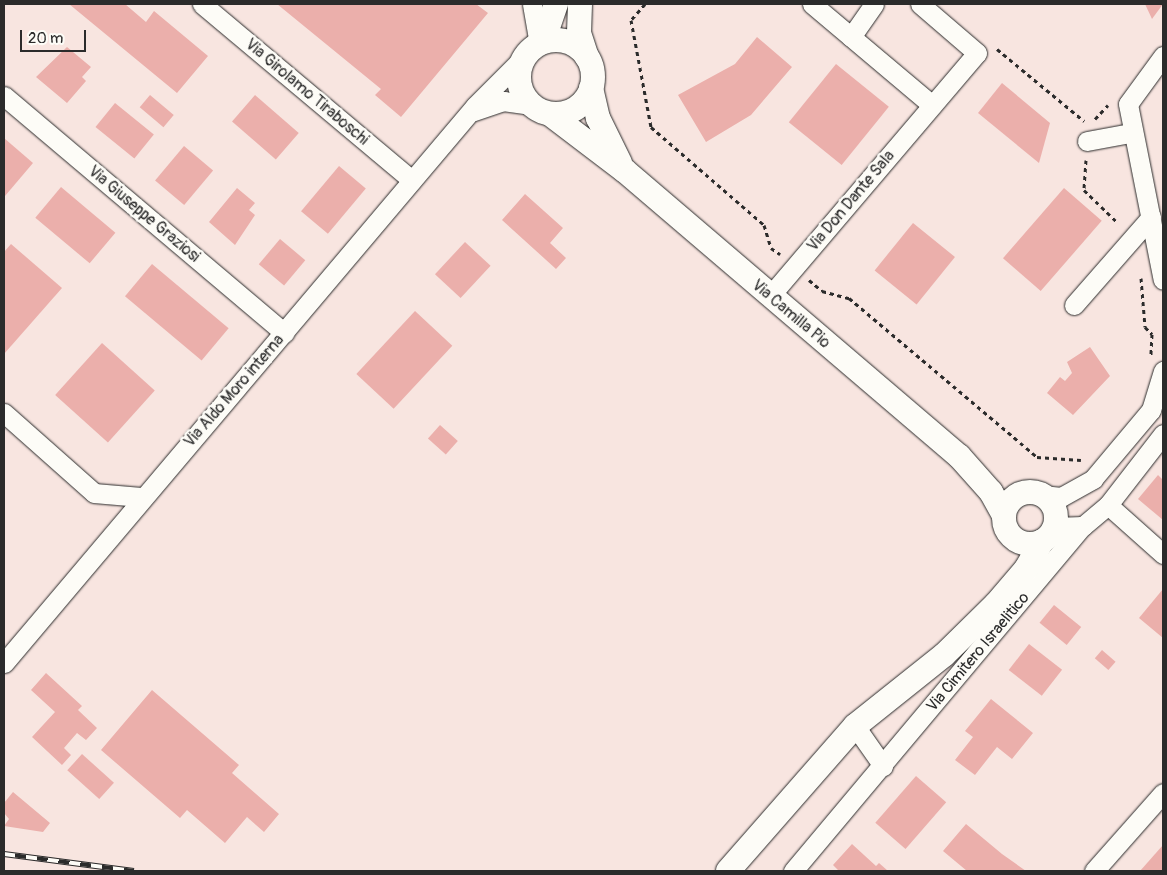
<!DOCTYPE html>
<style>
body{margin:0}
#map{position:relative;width:1167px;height:875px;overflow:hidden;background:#f8e5e0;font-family:Pangolin,sans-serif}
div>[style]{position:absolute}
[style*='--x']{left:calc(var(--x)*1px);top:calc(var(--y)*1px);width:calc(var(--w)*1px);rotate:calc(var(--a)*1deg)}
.building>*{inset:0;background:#ebafab;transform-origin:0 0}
.path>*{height:3px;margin-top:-1.5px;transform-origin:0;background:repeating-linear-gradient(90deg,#2b2b2b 0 4px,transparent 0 8px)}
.roads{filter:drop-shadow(0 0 1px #2b2b2b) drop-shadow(0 0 1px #2b2b2b)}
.minor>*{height:19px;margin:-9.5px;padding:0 9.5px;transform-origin:9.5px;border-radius:9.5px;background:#fdfcf7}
.tertiary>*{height:24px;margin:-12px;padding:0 12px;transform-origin:12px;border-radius:12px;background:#fdfcf7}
.tertiary>.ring{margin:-12px;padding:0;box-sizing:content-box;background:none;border:24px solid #fdfcf7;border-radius:50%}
.rail>*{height:5.5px;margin-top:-2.75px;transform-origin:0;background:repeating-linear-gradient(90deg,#fdfcf7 0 11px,#2b2b2b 0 22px);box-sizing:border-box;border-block:1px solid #2b2b2b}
span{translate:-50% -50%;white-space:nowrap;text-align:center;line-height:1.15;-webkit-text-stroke:5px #fdfcf7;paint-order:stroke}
.street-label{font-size:16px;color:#2b2b2b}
.frame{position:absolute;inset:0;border:5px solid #2b2b2b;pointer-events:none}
.scale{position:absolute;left:20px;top:30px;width:66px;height:22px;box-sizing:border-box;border:2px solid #2b2b2b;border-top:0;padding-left:6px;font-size:15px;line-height:18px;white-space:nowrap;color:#2b2b2b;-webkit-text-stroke:4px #fdfcf7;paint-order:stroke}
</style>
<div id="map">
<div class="building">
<i style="clip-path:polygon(69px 4px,125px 4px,146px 22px,154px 11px,208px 56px,177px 93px)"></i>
<i style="clip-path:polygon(277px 4px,476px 4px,488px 13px,401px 117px,375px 95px,381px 89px)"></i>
<i style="clip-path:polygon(1145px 4px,1163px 4px,1152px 19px)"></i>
<i style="clip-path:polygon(757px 37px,792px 67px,751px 115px,706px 142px,678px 95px,735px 64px)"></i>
<i style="clip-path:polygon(67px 47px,91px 67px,82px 77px,86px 81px,67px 103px,36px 77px)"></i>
<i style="left:836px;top:64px;width:68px;height:75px;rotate:39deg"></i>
<i style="clip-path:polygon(1002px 83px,1050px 123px,1039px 163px,978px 113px)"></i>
<i style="left:150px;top:95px;width:31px;height:16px;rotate:40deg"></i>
<i style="left:255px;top:95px;width:58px;height:35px;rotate:41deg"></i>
<i style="left:115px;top:103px;width:50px;height:31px;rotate:39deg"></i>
<i style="clip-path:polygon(4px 138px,33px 163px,5px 196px,4px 195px)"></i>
<i style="left:184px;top:146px;width:38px;height:45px;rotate:40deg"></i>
<i style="left:339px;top:166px;width:35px;height:59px;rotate:40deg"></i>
<i style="left:61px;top:187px;width:71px;height:40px;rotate:40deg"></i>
<i style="clip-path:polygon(237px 188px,255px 203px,249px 210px,255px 215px,235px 245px,209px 222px)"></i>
<i style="left:1064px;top:188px;width:50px;height:93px;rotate:41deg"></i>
<i style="clip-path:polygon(525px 194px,563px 228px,550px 243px,566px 258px,556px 269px,502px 220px)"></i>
<i style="left:913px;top:223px;width:54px;height:61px;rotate:39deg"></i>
<i style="left:280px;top:239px;width:33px;height:33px;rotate:40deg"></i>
<i style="left:465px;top:242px;width:35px;height:44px;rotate:43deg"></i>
<i style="clip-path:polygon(11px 244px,62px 288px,4px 354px,4px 252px)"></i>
<i style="left:152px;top:264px;width:100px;height:42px;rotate:40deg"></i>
<i style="left:415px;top:311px;width:51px;height:86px;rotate:43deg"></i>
<i style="left:102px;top:343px;width:71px;height:70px;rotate:42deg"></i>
<i style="clip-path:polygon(1090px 347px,1110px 376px,1073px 415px,1047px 393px,1060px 377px,1065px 381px,1072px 373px,1067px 362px)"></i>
<i style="left:440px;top:425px;width:24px;height:18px;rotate:42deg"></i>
<i style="clip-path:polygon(1158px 475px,1163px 480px,1163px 520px,1138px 499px)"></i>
<i style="clip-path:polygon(1163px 589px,1163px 638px,1139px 618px)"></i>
<i style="left:1054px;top:605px;width:35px;height:23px;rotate:39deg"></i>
<i style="left:1029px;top:644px;width:42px;height:33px;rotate:38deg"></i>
<i style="left:1102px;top:650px;width:18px;height:11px;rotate:41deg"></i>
<i style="clip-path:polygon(46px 673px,82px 706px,78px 710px,97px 728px,86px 740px,77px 733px,64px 748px,71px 755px,62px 765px,32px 737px,55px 712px,31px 690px)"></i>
<i style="clip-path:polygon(152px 690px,239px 765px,232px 773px,279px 814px,264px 832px,247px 817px,225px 843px,187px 810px,180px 818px,101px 750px)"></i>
<i style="clip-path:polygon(991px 699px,1033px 733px,1012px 759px,997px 747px,975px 775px,955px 760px,973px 737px,965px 731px)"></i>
<i style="left:82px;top:754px;width:43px;height:22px;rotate:42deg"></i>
<i style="left:916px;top:776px;width:40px;height:62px;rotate:41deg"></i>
<i style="clip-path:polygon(13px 792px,50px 823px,43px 832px,4px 826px,9px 819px,4px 813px,4px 803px)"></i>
<i style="clip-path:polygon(966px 824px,1002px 854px,1026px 871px,967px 871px,943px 851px)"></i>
<i style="clip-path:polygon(852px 844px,876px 866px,879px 863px,888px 871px,839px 871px,833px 865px)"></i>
<i style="clip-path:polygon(1163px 845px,1163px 871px,1140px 871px)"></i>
</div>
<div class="path">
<i style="--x:645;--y:4;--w:21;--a:131"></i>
<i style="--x:631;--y:20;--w:109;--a:79.4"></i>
<i style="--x:651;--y:127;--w:150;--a:40.9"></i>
<i style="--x:764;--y:225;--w:24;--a:73"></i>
<i style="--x:771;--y:248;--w:11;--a:34"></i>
<i style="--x:997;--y:49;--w:113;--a:39.6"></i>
<i style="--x:1095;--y:119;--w:19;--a:-47"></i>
<i style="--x:1086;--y:160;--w:30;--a:94"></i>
<i style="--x:1084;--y:190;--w:47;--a:44.1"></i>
<i style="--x:1141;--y:278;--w:49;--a:85.3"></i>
<i style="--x:1145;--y:327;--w:10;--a:45"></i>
<i style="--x:1152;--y:334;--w:22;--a:93"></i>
<i style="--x:809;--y:280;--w:17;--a:40"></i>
<i style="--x:822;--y:291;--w:28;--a:15"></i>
<i style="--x:849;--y:298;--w:246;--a:40.2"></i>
<i style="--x:1037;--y:457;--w:44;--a:3.9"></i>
</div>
<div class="roads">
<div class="minor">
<i style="--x:202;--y:4;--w:274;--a:40"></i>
<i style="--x:532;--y:4;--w:41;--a:80.1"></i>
<i style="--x:812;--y:4;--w:157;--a:40.1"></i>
<i style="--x:851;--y:37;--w:40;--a:-55.1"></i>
<i style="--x:1163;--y:56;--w:59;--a:126.1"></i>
<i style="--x:1128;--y:104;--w:179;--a:78.8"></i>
<i style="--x:4;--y:96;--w:367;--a:40.2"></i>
<i style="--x:474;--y:111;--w:31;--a:-19"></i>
<i style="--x:503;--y:101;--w:29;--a:8"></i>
<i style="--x:1087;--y:141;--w:44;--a:-10.5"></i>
<i style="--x:770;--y:296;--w:319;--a:-49.6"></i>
<i style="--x:977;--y:53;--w:75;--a:-139.3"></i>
<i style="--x:1074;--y:305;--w:117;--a:-48.8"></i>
<i style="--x:4;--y:413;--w:120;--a:41.6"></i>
<i style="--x:94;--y:493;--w:47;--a:4.9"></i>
<i style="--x:1042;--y:495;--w:19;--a:6"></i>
<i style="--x:1061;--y:497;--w:37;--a:-29"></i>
<i style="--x:1093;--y:479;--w:90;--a:-50"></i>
<i style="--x:1151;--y:410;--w:41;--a:-72.9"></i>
<i style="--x:1108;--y:505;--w:74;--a:41.7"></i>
<i style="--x:1054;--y:527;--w:29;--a:-2"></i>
<i style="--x:4;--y:663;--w:729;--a:-49.78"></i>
<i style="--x:475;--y:106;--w:71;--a:-45"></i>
<i style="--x:855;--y:726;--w:49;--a:55"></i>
<i style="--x:793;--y:871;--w:451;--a:-50"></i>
<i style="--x:1083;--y:526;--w:33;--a:-40"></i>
<i style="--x:1108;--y:505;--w:90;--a:-52.2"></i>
<i style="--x:1094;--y:871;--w:104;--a:-48.5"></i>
</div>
<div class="tertiary">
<i style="--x:580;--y:4;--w:29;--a:92"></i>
<i style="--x:579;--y:33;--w:25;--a:72"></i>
<i class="ring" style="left:519px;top:40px;width:50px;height:50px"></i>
<i style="--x:543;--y:42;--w:40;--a:-71.1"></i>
<i style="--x:591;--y:88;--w:31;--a:77"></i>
<i style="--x:598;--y:118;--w:50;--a:63.9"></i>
<i style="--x:550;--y:114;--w:94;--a:37.2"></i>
<i style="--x:625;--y:171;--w:439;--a:40.5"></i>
<i style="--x:959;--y:456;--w:48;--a:48.4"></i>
<i style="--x:991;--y:492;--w:26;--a:61"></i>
<i class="ring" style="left:1004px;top:492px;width:28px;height:28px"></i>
<i style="--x:728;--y:871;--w:193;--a:-48.8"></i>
<i style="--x:855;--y:726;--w:114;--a:-38.6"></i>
<i style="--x:944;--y:655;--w:73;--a:-44.4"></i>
<i style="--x:996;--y:604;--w:46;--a:-49.4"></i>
<i style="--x:1026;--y:569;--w:32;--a:-60"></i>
</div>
</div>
<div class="rail">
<i style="--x:4;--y:854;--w:131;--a:7.5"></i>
</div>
<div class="street-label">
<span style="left:307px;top:92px;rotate:40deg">Via Girolamo Tiraboschi</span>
<span style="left:851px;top:201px;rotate:-50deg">Via Don Dante Sala</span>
<span style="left:144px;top:214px;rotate:40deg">Via Giuseppe Graziosi</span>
<span style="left:791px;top:314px;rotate:40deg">Via Camilla Pio</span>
<span style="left:234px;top:391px;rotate:-49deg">Via Aldo Moro interna</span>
<span style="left:978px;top:652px;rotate:-50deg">Via Cimitero Israelitico</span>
</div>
<div class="frame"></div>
<div class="scale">20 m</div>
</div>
